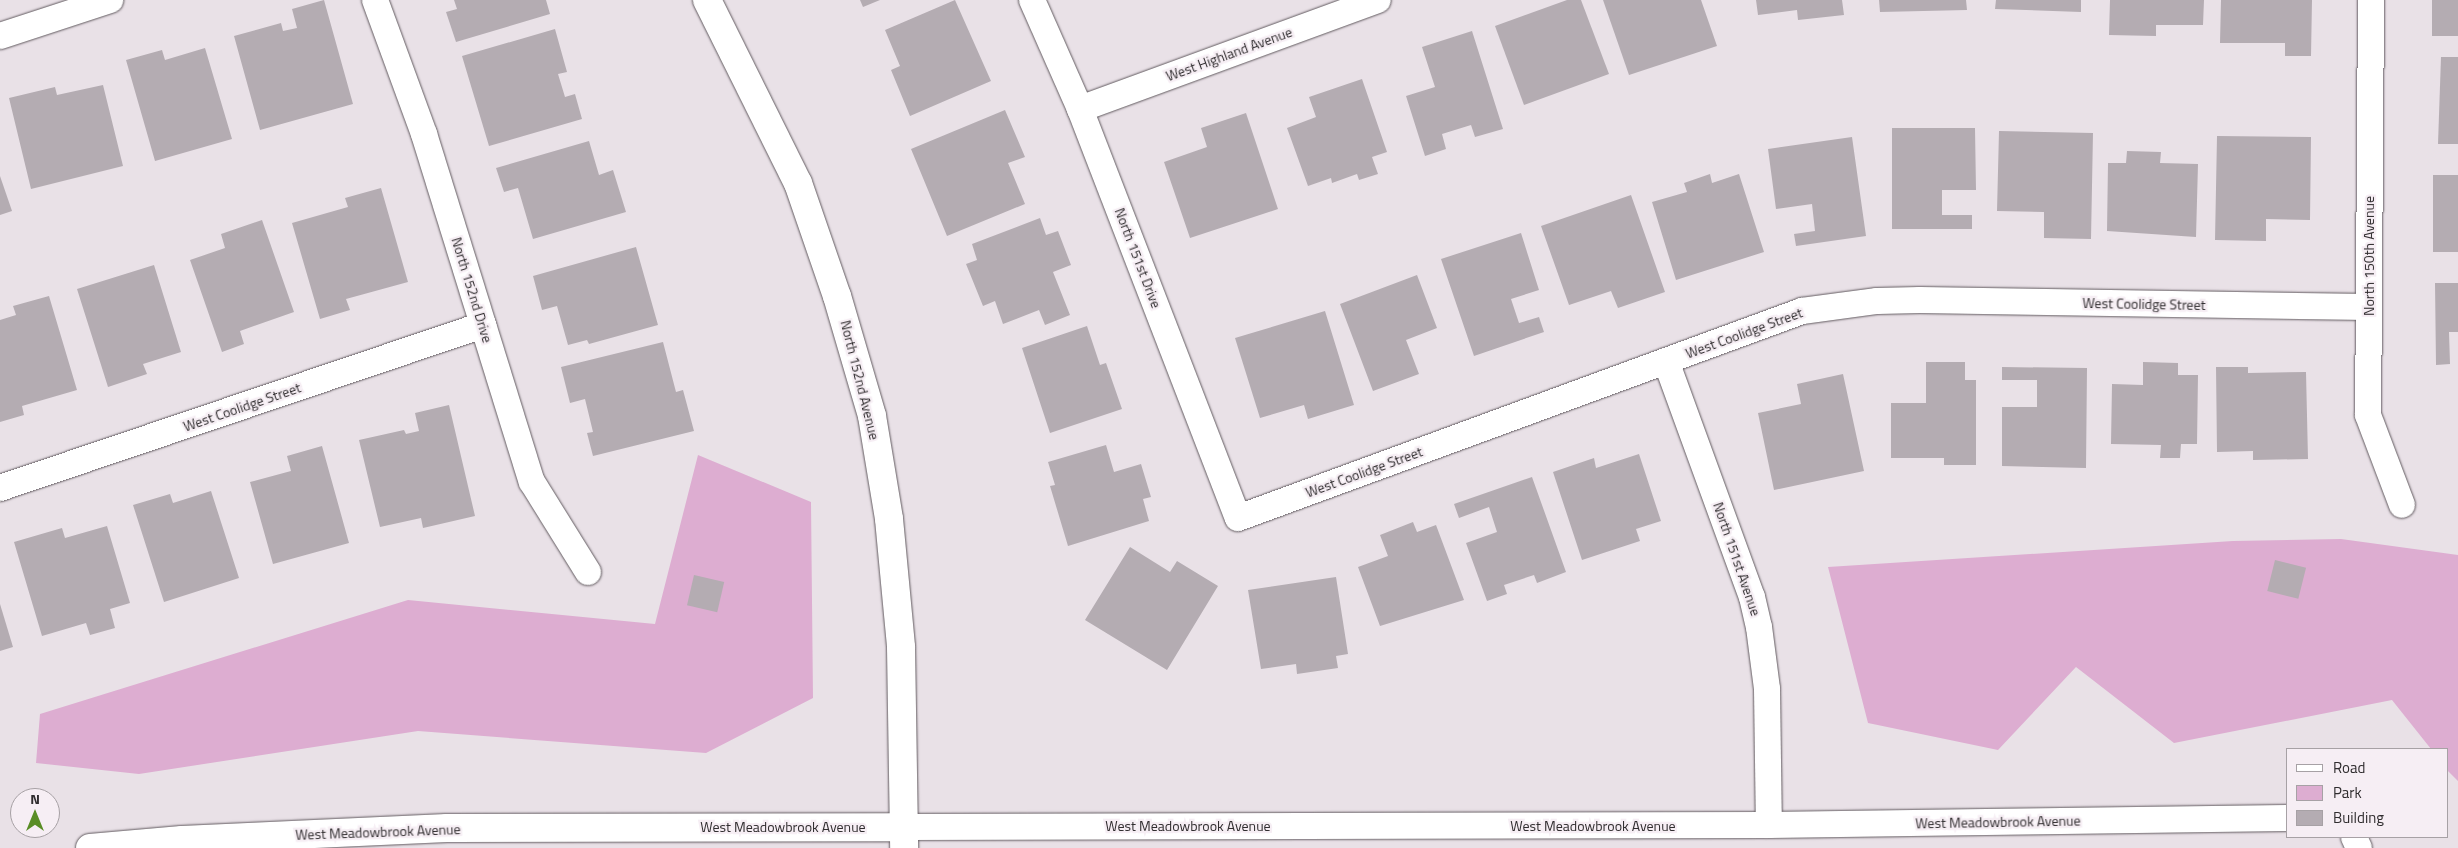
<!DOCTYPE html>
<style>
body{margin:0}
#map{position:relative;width:2458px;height:848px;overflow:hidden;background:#e9e1e7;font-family:"Titillium Web",sans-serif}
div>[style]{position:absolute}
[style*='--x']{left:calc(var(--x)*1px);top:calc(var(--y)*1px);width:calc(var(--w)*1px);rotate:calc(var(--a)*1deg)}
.green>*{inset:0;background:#ddadd1}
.building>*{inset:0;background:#b4acb2;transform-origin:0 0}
.roads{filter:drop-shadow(0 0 1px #625b60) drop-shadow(0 0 1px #625b60)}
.street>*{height:26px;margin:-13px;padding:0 13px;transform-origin:13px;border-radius:13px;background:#fff}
.secondary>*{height:28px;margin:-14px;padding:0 14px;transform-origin:14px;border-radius:14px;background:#fff}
span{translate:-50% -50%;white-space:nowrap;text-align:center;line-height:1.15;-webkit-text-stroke:4.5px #f6eef4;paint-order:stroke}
.street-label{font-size:14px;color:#302d2f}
.legend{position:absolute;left:2286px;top:748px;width:162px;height:90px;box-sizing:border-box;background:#f6eef4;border:1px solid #a7a1a5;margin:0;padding:6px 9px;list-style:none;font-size:15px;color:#302d2f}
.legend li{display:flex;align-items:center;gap:10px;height:25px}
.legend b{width:25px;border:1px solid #a7a1a5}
.north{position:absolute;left:10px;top:788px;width:50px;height:50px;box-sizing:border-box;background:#f6eef4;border:1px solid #a7a1a5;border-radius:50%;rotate:0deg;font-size:14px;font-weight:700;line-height:20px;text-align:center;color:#302d2f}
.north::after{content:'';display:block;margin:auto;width:18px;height:22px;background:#598d26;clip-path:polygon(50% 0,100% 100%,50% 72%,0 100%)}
</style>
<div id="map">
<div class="green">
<i style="clip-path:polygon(698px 455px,811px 502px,813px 698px,706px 753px,418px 731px,139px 774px,36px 763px,40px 714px,408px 600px,655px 624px)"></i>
<i style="clip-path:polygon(2341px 539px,2458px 555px,2458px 781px,2447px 770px,2447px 749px,2431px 749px,2392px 700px,2174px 743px,2076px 667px,1998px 750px,1868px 723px,1828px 567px,2233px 541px)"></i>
</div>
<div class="building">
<i style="clip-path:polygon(324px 0,353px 104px,260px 130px,234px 36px,281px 23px,283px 31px,297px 28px,292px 9px)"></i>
<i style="clip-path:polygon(454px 0,546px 0,550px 14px,456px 42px,446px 12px,457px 9px)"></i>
<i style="clip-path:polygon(860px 0,880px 0,863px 7px)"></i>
<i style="clip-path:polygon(955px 0,991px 81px,910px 116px,891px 70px,900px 66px,885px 30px)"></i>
<i style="clip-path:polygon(1567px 0,1581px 0,1609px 74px,1524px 105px,1495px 26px)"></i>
<i style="clip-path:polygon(1603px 0,1701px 0,1717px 46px,1629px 75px)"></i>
<i style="clip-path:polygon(1756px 0,1842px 0,1844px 15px,1798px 20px,1797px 10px,1758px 15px)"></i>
<i style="clip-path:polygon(1879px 0,1966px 0,1967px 10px,1880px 12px)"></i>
<i style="clip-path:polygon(1996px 0,2081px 0,2081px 12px,1995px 9px)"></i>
<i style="clip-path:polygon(2110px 0,2204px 0,2203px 25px,2156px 25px,2156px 36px,2109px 35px)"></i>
<i style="clip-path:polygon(2221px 0,2312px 0,2311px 56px,2285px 56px,2285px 43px,2220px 43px)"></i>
<i style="left:2432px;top:0;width:26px;height:36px"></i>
<i style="clip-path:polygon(555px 29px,567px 72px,558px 74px,565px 97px,575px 94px,582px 119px,489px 146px,462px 56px)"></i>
<i style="clip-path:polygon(1472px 31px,1503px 129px,1475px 137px,1471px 125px,1442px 134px,1446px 149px,1425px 156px,1406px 96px,1435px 87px,1422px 47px)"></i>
<i style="clip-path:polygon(205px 48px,232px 139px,155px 161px,126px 60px,162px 50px,165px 60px)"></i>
<i style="clip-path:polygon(2441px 57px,2458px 57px,2458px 144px,2438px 144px)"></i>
<i style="clip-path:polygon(1362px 79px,1387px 152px,1372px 157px,1378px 174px,1359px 180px,1357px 174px,1332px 183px,1331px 178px,1308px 186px,1287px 128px,1316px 117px,1309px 97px)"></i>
<i style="clip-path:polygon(103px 85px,123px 166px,31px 189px,9px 98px,55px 87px,57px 95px)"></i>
<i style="clip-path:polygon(1005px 110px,1025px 157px,1008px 163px,1025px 204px,947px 236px,911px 149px)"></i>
<i style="clip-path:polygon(1246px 113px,1278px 209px,1190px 238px,1164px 162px,1207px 147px,1201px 128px)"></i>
<i style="clip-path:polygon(1892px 128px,1975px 128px,1976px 190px,1942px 190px,1942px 215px,1972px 215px,1972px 229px,1892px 229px)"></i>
<i style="clip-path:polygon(1999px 131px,2093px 133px,2091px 239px,2044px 238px,2044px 212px,1997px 211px)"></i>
<i style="clip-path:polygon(2217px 136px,2311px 137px,2310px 220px,2266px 219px,2266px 241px,2215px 240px)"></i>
<i style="clip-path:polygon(1852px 137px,1866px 236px,1796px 246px,1794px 234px,1815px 231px,1812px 204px,1776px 209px,1768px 149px)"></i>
<i style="clip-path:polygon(589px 141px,599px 175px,613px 170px,626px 212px,533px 239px,518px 188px,504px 192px,496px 168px)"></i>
<i style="clip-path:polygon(2127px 151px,2161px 152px,2160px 163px,2198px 164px,2196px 237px,2107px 231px,2108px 163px,2126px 163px)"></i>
<i style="clip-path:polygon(1710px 174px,1712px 183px,1739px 174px,1764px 252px,1676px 280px,1652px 202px,1687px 192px,1684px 183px)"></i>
<i style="left:2433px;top:175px;width:25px;height:77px"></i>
<i style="clip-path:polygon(0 176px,12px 211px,0 215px)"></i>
<i style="clip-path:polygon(381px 188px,408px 282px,346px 299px,350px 310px,320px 319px,292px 223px,348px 207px,345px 198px)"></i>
<i style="clip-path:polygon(1631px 195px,1665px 292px,1618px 308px,1611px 291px,1569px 305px,1541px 226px)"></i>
<i style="clip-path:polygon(1040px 218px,1046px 235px,1058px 231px,1071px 265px,1053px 272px,1070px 315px,1045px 325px,1039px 310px,1003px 324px,995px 301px,983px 306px,966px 264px,977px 260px,972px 244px)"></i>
<i style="clip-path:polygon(262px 220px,294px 312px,240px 331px,244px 344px,222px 352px,190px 260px,225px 248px,221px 234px)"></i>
<i style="clip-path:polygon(1521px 233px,1539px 290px,1511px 299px,1519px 323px,1539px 317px,1544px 332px,1474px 356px,1441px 259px)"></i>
<i style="clip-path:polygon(636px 247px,658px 325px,589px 344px,587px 340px,568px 345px,557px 306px,542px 310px,533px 276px)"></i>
<i style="clip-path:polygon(154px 265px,181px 352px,143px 364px,147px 374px,108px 387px,77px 289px)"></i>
<i style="clip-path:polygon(1417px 275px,1437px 328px,1406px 340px,1419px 374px,1373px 391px,1340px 304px)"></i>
<i style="clip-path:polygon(2435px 283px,2458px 283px,2458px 332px,2449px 332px,2450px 364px,2436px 365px)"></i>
<i style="clip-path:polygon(49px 296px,77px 390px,22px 406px,24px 415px,0 422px,0 320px,16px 315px,13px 306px)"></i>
<i style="clip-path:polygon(1325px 311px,1354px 405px,1308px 419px,1304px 405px,1260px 418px,1235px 338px)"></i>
<i style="clip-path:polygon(1087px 326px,1100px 365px,1106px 363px,1122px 409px,1050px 433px,1022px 348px)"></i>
<i style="clip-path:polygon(663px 342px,676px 392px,683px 390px,694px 431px,593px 456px,587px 433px,593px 432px,585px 399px,570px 403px,561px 367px)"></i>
<i style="clip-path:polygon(1926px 362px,1965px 362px,1965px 380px,1976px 380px,1976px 465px,1944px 465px,1944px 458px,1891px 458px,1891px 403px,1926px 403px)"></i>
<i style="clip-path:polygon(2143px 362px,2178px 363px,2178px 375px,2198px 375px,2197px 444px,2181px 444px,2180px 458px,2160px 458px,2161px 445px,2111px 444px,2112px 384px,2143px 385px)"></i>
<i style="clip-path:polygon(2002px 367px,2087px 368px,2086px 468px,2002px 466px,2002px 407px,2037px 407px,2037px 380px,2002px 380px)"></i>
<i style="clip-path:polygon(2216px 367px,2248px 367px,2248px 373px,2306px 372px,2308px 459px,2253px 460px,2253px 451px,2217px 452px)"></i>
<i style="clip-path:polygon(1843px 374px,1864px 471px,1774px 490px,1758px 413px,1801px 404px,1797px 384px)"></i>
<i style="clip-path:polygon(449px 405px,475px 516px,423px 528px,421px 518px,380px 527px,359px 440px,404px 430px,406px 434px,419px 431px,415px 413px)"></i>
<i style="clip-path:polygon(1106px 445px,1114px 472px,1141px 464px,1151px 497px,1143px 499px,1149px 521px,1068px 546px,1050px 486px,1055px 485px,1048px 462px)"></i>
<i style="clip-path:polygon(322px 446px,349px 543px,273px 564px,250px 482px,291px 471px,287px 456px)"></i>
<i style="clip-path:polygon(1639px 454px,1661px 521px,1636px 529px,1640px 541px,1582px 560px,1553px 472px,1594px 458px,1596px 468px)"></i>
<i style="clip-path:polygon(1532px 477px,1566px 572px,1537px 583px,1534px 575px,1504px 585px,1507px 594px,1487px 601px,1466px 543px,1497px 532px,1489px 507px,1459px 518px,1454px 504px)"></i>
<i style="clip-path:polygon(211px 491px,239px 578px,164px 602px,133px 505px,170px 494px,173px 503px)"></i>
<i style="clip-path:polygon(1413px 522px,1417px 532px,1436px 525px,1464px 600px,1380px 626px,1358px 567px,1388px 556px,1380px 535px)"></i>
<i style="clip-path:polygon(107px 526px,130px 603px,110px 609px,115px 628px,90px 635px,86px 623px,42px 636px,14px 542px,62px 528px,65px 538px)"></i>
<i style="clip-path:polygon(1130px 547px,1170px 572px,1177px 561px,1218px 586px,1167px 670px,1085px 620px)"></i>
<i style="left:2275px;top:560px;width:32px;height:32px;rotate:14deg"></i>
<i style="left:694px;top:575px;width:31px;height:31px;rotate:13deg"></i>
<i style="clip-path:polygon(1336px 577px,1348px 654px,1336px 656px,1338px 668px,1297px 674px,1296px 664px,1261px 669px,1248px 590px)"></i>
<i style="clip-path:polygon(0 604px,13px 647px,0 651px)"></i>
</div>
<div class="roads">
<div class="street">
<i style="--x:375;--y:0;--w:143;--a:69.9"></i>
<i style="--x:424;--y:134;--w:364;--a:72.8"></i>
<i style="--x:532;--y:482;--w:106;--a:58.1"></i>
<i style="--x:1032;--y:0;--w:119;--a:66.2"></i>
<i style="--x:1080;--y:109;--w:438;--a:68.9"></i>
<i style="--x:1238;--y:518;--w:601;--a:-20.15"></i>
<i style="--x:1802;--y:311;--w:76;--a:-7.6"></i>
<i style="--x:1877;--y:301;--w:43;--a:-1.3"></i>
<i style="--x:1920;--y:300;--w:449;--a:0.9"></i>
<i style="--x:2371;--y:0;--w:415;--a:90.4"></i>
<i style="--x:2368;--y:415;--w:96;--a:69.3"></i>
<i style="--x:0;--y:36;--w:116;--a:-18.1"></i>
<i style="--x:1080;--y:109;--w:317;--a:-20.1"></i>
<i style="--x:1666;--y:361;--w:251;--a:70"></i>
<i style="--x:1752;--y:597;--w:31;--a:77"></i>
<i style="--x:1759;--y:627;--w:63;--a:82.6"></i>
<i style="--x:1767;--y:689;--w:136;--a:89.2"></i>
<i style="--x:0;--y:488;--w:510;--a:-18.65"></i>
<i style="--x:905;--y:827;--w:864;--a:-0.13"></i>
<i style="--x:1769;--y:825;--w:518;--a:-0.77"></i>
<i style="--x:2354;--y:837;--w:12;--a:66"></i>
</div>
<div class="secondary">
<i style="--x:707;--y:0;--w:204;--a:63.6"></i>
<i style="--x:798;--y:183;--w:120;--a:71"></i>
<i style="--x:837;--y:296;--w:125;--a:73.7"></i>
<i style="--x:872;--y:416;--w:104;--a:80.6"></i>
<i style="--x:889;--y:519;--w:129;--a:84.6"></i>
<i style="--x:901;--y:647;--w:201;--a:89.1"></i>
<i style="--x:90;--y:848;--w:92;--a:-5"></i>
<i style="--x:182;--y:840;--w:265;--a:-2.6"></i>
<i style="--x:447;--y:828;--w:458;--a:-0.1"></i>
</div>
</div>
<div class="street-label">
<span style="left:1229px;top:54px;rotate:-20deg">West Highland Avenue</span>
<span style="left:2369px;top:256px;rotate:-90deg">North 150th Avenue</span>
<span style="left:1138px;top:258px;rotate:69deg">North 151st Drive</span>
<span style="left:472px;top:290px;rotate:73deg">North 152nd Drive</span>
<span style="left:2144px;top:304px;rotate:1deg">West Coolidge Street</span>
<span style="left:1744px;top:333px;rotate:-20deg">West Coolidge Street</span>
<span style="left:860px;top:380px;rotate:76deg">North 152nd Avenue</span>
<span style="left:242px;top:407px;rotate:-19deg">West Coolidge Street</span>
<span style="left:1364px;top:472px;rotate:-20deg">West Coolidge Street</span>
<span style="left:1737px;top:559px;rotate:71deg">North 151st Avenue</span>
<span style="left:1998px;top:822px;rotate:-1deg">West Meadowbrook Avenue</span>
<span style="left:1188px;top:826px">West Meadowbrook Avenue</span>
<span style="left:1593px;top:826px">West Meadowbrook Avenue</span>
<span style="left:783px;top:827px">West Meadowbrook Avenue</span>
<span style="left:378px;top:832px;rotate:-2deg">West Meadowbrook Avenue</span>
</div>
<ul class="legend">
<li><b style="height:6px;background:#fff"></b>Road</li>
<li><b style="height:14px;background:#ddadd1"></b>Park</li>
<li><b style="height:14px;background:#b4acb2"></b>Building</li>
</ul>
<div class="north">N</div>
</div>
